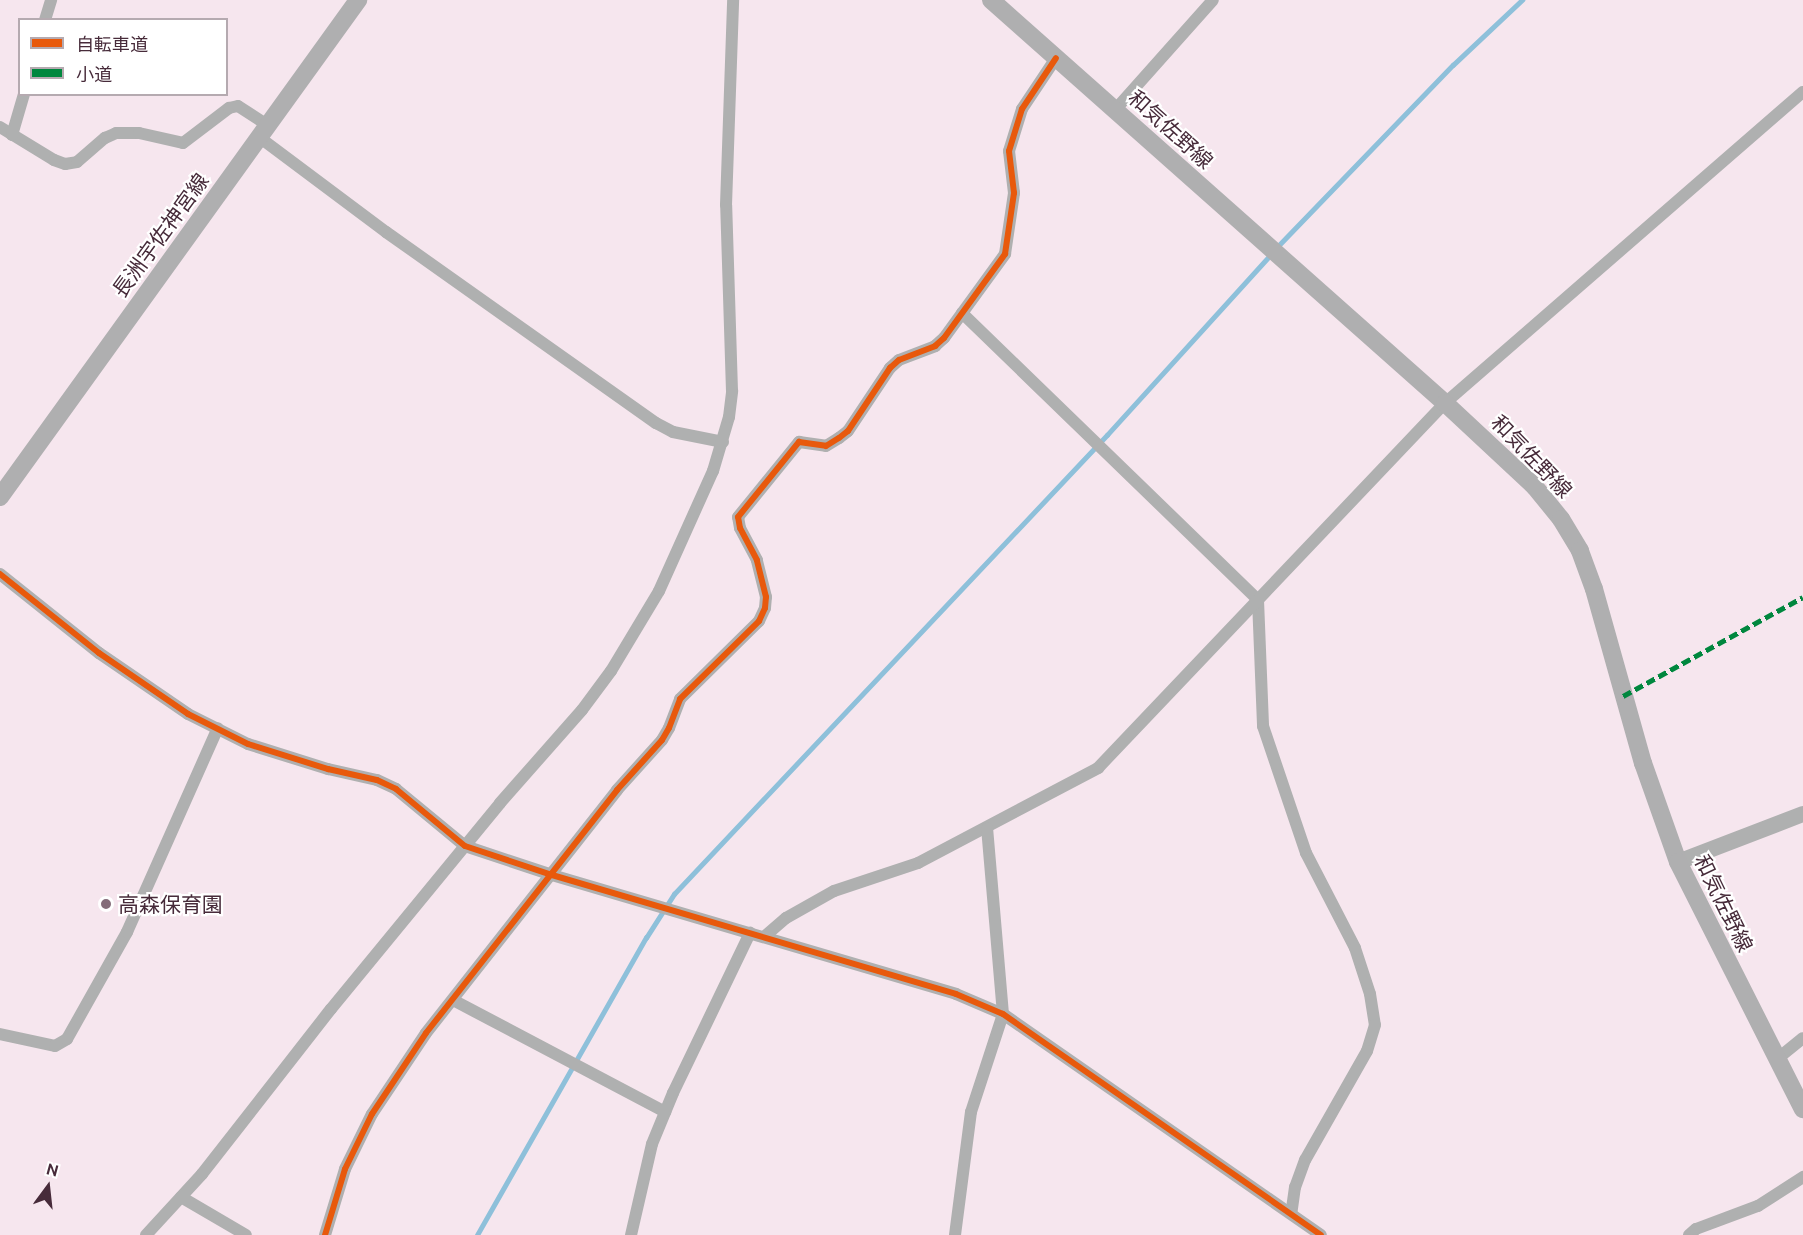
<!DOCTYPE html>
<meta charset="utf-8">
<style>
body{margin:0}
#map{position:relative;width:1803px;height:1235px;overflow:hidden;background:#f6e6ee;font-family:Ubuntu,"Noto Sans JP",sans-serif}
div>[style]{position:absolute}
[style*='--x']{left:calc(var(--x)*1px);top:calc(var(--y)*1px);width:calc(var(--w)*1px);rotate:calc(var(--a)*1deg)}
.stream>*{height:4.5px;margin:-2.25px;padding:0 2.25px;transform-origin:2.25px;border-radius:2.25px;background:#8ec0da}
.minor>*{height:12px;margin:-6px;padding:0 6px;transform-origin:6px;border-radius:6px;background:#afb0b0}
.tertiary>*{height:16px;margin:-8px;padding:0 8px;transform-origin:8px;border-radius:8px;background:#afb0b0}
.secondary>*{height:18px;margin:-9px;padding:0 9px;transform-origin:9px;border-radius:9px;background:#afafb0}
.quiet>*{height:4.5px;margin-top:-2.25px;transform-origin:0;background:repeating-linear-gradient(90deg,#00873e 0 9px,transparent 0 13.5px)}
.cycleway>*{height:6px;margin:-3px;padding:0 3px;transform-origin:3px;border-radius:3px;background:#e8590c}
.dots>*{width:16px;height:16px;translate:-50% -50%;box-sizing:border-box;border:3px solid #fff;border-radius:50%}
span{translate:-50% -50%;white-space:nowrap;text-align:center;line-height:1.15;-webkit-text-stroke:4.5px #fff;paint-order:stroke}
.street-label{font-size:21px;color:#472b3a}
.poi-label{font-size:21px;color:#472b3a}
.left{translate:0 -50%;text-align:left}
.legend{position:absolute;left:18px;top:18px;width:210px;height:78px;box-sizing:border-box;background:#fff;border:2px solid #b5aab0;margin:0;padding:8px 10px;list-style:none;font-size:18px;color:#472b3a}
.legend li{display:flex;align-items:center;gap:12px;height:30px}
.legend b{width:30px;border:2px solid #b5aab0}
.north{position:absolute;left:18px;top:1157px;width:60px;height:60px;-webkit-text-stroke:4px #fff;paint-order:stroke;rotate:15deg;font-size:16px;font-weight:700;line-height:24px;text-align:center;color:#472b3a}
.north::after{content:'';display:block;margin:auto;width:21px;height:27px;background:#472b3a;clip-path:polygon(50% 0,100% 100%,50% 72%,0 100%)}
</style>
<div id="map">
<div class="stream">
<i style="--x:1277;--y:247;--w:253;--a:-46"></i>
<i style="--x:1453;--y:65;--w:95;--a:-43.3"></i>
<i style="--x:477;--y:1235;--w:342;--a:-60.4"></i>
<i style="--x:646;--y:938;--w:52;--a:-57.5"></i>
<i style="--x:674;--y:894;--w:631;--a:-46.67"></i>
<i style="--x:1107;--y:435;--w:244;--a:-47.8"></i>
</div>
<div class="minor">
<i style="--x:45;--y:20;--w:21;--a:-73"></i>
<i style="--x:1115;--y:110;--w:147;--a:-48.3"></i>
<i style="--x:0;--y:127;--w:63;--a:31.4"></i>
<i style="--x:54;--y:160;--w:12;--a:20"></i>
<i style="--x:65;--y:164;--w:12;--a:-9"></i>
<i style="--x:77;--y:162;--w:37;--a:-41"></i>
<i style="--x:105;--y:138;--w:12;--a:-24"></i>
<i style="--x:116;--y:133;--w:23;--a:0"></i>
<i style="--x:139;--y:133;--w:45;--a:12.8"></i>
<i style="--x:183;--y:143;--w:58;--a:-37.3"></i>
<i style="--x:229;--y:108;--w:9;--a:-13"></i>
<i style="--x:238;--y:106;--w:35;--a:33"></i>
<i style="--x:12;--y:135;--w:43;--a:-73.7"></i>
<i style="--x:259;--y:137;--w:159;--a:36.8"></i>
<i style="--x:386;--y:232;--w:331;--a:35.3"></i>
<i style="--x:656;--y:423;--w:19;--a:28"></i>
<i style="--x:673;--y:432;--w:51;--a:11.3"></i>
<i style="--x:962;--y:313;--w:412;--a:44.1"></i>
<i style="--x:1258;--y:600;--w:126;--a:87.7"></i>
<i style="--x:1263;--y:726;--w:134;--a:71.3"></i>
<i style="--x:1306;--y:853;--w:107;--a:62.7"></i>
<i style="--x:1355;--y:948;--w:48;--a:71.9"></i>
<i style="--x:1370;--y:994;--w:31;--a:81"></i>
<i style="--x:1375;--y:1025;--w:27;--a:107"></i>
<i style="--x:1367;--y:1051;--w:125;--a:119.6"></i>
<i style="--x:1305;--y:1160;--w:29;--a:110"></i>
<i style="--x:1295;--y:1187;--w:27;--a:98"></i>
<i style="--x:0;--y:574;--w:127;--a:38.6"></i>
<i style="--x:99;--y:653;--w:108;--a:34.4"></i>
<i style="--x:188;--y:714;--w:67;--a:26.6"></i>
<i style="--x:248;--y:744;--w:84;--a:17.4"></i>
<i style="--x:328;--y:769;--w:50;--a:12.7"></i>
<i style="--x:377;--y:780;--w:21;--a:25"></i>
<i style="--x:396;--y:789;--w:89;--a:39.6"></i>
<i style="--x:465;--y:846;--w:92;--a:18.4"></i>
<i style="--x:552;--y:875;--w:421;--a:16.4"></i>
<i style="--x:956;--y:994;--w:51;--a:23.1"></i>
<i style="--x:1003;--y:1014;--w:387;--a:34.8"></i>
<i style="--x:764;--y:937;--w:29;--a:-41"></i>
<i style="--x:786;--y:918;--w:55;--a:-29.4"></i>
<i style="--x:834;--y:891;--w:89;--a:-18.4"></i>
<i style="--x:918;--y:863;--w:204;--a:-27.8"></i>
<i style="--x:1098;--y:768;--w:504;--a:-46.45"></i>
<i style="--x:1445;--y:403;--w:474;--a:-41"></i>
<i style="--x:453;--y:1000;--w:240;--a:27.8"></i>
<i style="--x:0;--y:1034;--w:56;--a:12.3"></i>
<i style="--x:55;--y:1046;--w:14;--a:-30"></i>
<i style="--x:67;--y:1039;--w:123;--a:-60.7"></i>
<i style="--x:127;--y:932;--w:223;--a:-66"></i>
<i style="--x:1777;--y:1059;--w:33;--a:-39"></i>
<i style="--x:181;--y:1197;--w:75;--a:30.3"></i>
<i style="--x:146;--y:1235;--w:83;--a:-47.4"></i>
<i style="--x:202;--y:1174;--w:209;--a:-52"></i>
<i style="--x:331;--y:1009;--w:266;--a:-50.6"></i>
<i style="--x:500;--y:803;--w:124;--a:-48.6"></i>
<i style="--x:582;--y:710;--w:49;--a:-53.4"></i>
<i style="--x:611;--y:671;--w:93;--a:-59"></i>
<i style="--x:659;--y:591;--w:132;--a:-65.8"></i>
<i style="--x:713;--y:471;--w:56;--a:-73.5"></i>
<i style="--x:729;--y:417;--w:26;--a:-83"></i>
<i style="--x:732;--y:391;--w:186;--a:-91.8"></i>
<i style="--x:726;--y:205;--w:205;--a:-88"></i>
<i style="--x:325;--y:1235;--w:69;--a:-73.1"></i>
<i style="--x:345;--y:1169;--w:61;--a:-63.9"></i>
<i style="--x:372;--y:1114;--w:97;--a:-56.3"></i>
<i style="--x:426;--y:1033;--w:309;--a:-51.8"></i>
<i style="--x:617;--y:790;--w:67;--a:-48"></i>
<i style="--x:662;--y:740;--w:14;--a:-60"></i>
<i style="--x:669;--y:728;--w:31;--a:-69"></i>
<i style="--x:680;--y:699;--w:111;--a:-44.6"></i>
<i style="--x:759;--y:621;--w:14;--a:-65"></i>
<i style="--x:765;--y:608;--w:11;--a:-85"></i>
<i style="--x:766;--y:597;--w:38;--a:-104"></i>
<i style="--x:757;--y:560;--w:36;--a:-118"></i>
<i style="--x:740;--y:528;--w:11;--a:-100"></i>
<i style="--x:738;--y:517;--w:97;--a:-50.9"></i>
<i style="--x:799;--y:442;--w:27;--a:8"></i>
<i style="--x:826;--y:446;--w:15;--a:-32"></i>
<i style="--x:839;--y:438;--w:11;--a:-38"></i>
<i style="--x:848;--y:431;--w:76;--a:-56.3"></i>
<i style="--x:890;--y:368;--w:12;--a:-42"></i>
<i style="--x:899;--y:360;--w:39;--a:-21"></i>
<i style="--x:935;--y:346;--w:12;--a:-42"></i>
<i style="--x:944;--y:338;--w:104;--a:-54"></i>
<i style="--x:1005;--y:254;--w:62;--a:-81.6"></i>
<i style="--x:1014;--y:193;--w:42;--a:-96.8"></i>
<i style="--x:1009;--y:151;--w:44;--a:-72.8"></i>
<i style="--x:1022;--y:109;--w:61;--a:-56.3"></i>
<i style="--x:631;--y:1235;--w:93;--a:-77"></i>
<i style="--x:652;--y:1144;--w:55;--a:-67.6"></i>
<i style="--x:673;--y:1093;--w:178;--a:-64.3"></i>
<i style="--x:955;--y:1235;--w:124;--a:-82.6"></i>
<i style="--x:971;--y:1112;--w:103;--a:-71.9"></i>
<i style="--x:1003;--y:1014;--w:186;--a:-94.9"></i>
<i style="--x:1689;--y:1235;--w:9;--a:-41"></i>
<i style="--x:1696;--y:1229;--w:66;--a:-20.4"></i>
<i style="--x:1758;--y:1206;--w:54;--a:-32.8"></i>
</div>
<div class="tertiary">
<i style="--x:1678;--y:862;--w:134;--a:-21"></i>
</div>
<div class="secondary">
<i style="--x:991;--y:0;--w:607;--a:41.59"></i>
<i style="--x:1445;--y:403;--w:123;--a:43"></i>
<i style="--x:1535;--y:487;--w:41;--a:50.9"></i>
<i style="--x:1561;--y:519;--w:37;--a:59"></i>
<i style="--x:1580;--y:551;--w:40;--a:69.8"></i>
<i style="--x:1594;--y:589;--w:181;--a:74.3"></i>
<i style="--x:1643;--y:763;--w:105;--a:70.5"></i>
<i style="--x:1678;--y:862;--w:277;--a:63.2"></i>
<i style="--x:0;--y:497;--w:613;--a:-54.23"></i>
</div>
<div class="quiet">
<i style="--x:1623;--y:696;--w:205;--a:-28.8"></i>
</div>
<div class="cycleway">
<i style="--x:0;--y:574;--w:127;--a:38.6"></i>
<i style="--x:99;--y:653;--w:108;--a:34.4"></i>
<i style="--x:188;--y:714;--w:67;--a:26.6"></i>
<i style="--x:248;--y:744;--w:84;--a:17.4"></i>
<i style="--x:328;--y:769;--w:50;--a:12.7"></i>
<i style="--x:377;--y:780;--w:21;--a:25"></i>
<i style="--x:396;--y:789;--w:89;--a:39.6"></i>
<i style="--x:465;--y:846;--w:92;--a:18.4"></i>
<i style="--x:552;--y:875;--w:421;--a:16.4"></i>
<i style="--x:956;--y:994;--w:51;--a:23.1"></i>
<i style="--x:1003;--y:1014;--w:387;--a:34.8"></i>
<i style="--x:325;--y:1235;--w:69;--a:-73.1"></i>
<i style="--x:345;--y:1169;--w:61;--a:-63.9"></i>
<i style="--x:372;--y:1114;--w:97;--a:-56.3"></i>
<i style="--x:426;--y:1033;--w:309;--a:-51.8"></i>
<i style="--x:617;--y:790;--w:67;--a:-48"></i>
<i style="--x:662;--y:740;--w:14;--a:-60"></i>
<i style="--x:669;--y:728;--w:31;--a:-69"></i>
<i style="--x:680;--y:699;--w:111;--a:-44.6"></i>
<i style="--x:759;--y:621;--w:14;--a:-65"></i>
<i style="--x:765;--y:608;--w:11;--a:-85"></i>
<i style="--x:766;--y:597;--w:38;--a:-104"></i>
<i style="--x:757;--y:560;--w:36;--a:-118"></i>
<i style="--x:740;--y:528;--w:11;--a:-100"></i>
<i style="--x:738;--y:517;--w:97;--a:-50.9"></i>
<i style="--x:799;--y:442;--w:27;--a:8"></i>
<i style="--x:826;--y:446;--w:15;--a:-32"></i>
<i style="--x:839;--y:438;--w:11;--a:-38"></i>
<i style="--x:848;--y:431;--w:76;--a:-56.3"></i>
<i style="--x:890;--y:368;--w:12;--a:-42"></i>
<i style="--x:899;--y:360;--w:39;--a:-21"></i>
<i style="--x:935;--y:346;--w:12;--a:-42"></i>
<i style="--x:944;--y:338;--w:104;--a:-54"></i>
<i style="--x:1005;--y:254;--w:62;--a:-81.6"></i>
<i style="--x:1014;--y:193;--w:42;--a:-96.8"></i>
<i style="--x:1009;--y:151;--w:44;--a:-72.8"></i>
<i style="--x:1022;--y:109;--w:61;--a:-56.3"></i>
</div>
<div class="dots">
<i style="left:106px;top:904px;background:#846c79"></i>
</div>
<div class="street-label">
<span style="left:1171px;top:129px;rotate:42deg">和気佐野線</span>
<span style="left:160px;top:235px;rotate:-54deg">長洲宇佐神宮線</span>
<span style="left:1532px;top:456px;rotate:46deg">和気佐野線</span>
<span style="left:1724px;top:903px;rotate:64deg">和気佐野線</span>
</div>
<div class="poi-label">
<span class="left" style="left:118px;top:904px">高森保育園</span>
</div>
<ul class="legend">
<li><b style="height:8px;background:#e8590c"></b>自転車道</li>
<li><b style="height:8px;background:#00873e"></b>小道</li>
</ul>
<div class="north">N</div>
</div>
